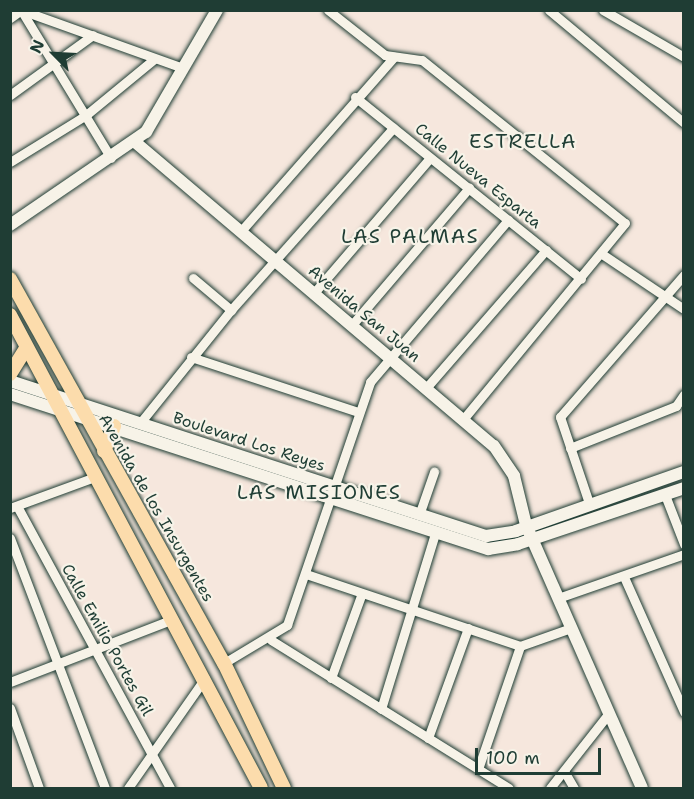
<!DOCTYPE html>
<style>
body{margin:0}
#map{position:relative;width:694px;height:799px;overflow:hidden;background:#f6e7dd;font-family:"Shantell Sans",sans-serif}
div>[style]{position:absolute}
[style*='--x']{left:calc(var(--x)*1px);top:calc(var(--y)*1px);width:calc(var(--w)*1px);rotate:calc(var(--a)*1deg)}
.roads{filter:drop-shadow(0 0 2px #1f3d34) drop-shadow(0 0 2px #1f3d34)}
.street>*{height:9px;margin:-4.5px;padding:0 4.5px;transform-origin:4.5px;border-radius:4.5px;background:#f7f3e8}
.secondary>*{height:12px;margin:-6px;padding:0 6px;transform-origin:6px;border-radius:6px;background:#f7f3e8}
.primary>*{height:14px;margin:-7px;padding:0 7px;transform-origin:7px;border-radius:7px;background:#fcdcac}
span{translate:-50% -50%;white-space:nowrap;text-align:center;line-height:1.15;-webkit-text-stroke:4.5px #f7f3e8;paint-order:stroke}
.street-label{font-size:16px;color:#1f3d34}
.quarter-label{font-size:20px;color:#1f3d34;letter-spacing:1.5px}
.frame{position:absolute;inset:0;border:12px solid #1f3d34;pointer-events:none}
.north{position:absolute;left:24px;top:24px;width:60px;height:60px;-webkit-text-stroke:4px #f7f3e8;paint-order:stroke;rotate:294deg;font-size:16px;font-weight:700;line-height:24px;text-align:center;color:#1f3d34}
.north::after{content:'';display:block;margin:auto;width:21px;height:27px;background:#1f3d34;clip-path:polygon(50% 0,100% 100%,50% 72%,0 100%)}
.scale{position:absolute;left:475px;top:748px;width:126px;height:27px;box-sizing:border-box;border:3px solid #1f3d34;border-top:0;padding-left:8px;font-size:18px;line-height:21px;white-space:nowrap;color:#1f3d34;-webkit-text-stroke:4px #f7f3e8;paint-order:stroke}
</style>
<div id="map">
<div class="roads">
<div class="street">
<i style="--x:21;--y:10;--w:173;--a:58.7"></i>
<i style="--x:21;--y:10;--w:172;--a:19.7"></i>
<i style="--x:328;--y:10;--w:73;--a:38.3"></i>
<i style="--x:385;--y:55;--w:37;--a:8"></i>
<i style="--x:422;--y:60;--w:260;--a:38.8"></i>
<i style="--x:625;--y:223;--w:253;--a:129.5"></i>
<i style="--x:549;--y:10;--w:176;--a:39.9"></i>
<i style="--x:603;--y:10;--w:94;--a:30.1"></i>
<i style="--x:10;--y:18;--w:14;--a:-36"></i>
<i style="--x:10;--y:95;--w:102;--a:-35.9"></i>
<i style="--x:355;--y:97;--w:290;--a:38.8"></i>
<i style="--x:10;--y:162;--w:89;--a:-31.7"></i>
<i style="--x:86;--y:115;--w:87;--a:-39.4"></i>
<i style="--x:241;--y:231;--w:232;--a:-48.7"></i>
<i style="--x:602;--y:254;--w:99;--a:33.9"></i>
<i style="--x:193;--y:278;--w:50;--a:40.1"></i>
<i style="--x:313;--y:294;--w:179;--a:-49.3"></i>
<i style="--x:351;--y:326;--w:182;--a:-49.5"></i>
<i style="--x:191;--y:357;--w:176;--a:18.2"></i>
<i style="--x:426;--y:388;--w:183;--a:-49"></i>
<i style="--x:140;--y:423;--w:145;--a:-51.2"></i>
<i style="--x:231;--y:310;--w:244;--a:-48.3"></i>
<i style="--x:570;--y:448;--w:114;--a:-21.6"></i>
<i style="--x:676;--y:406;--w:14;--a:-56"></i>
<i style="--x:665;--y:495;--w:53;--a:68.8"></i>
<i style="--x:589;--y:503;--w:91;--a:-108.6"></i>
<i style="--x:560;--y:417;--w:189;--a:-48.9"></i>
<i style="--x:17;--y:506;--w:321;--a:61.5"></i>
<i style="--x:10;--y:508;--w:87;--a:-20.1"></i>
<i style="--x:419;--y:515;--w:46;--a:-70.8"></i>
<i style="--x:10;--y:538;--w:267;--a:69.2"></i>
<i style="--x:306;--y:574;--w:226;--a:18.6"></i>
<i style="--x:520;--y:646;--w:54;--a:-19.4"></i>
<i style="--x:624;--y:577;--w:148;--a:66"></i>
<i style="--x:558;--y:598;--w:133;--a:-19.2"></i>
<i style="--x:271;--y:640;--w:280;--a:31.9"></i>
<i style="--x:224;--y:663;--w:74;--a:-31.1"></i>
<i style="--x:287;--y:625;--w:257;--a:-71.1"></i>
<i style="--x:370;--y:382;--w:213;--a:-49.6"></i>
<i style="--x:331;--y:678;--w:90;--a:-70"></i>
<i style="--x:10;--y:682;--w:175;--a:-21.1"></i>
<i style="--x:10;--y:708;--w:85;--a:70.1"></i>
<i style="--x:381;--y:709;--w:183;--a:-72.9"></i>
<i style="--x:428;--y:738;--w:117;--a:-70"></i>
<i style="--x:478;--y:769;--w:130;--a:-71.1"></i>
<i style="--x:564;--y:771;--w:20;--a:60"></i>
<i style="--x:128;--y:788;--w:134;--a:-55"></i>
<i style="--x:550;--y:788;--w:95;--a:-51.8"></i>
</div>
<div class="secondary">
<i style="--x:135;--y:142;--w:470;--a:40.3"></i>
<i style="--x:494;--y:446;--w:36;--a:56"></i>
<i style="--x:514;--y:476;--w:50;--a:76.2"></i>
<i style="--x:526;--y:525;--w:287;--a:66.2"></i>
<i style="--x:10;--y:225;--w:165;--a:-34.4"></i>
<i style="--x:146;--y:132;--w:141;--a:-59.8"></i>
<i style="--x:10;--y:381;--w:501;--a:18.04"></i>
<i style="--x:486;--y:536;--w:30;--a:-9"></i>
<i style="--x:516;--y:531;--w:178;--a:-19.4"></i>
<i style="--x:10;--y:394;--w:503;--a:17.97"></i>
<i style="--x:488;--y:549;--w:30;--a:-9"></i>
<i style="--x:518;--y:544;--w:175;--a:-18.6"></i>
</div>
<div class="primary">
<i style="--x:10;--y:279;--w:440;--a:60.9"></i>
<i style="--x:224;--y:663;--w:139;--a:64.4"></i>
<i style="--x:10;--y:315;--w:535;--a:62.05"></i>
<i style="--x:10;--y:374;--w:28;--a:-58"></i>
<i style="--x:104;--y:451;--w:27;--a:-68"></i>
</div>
</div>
<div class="street-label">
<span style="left:478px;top:176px;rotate:39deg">Calle Nueva Esparta</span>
<span style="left:364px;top:314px;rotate:40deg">Avenida San Juan</span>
<span style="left:249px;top:442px;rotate:18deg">Boulevard Los Reyes</span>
<span style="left:156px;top:508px;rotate:60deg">Avenida de los Insurgentes</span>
<span style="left:107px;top:640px;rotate:61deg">Calle Emilio Portes Gil</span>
</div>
<div class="quarter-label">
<span style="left:523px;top:141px">ESTRELLA</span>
<span style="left:410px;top:236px">LAS PALMAS</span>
<span style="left:319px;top:492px">LAS MISIONES</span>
</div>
<div class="frame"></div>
<div class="north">N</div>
<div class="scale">100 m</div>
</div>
